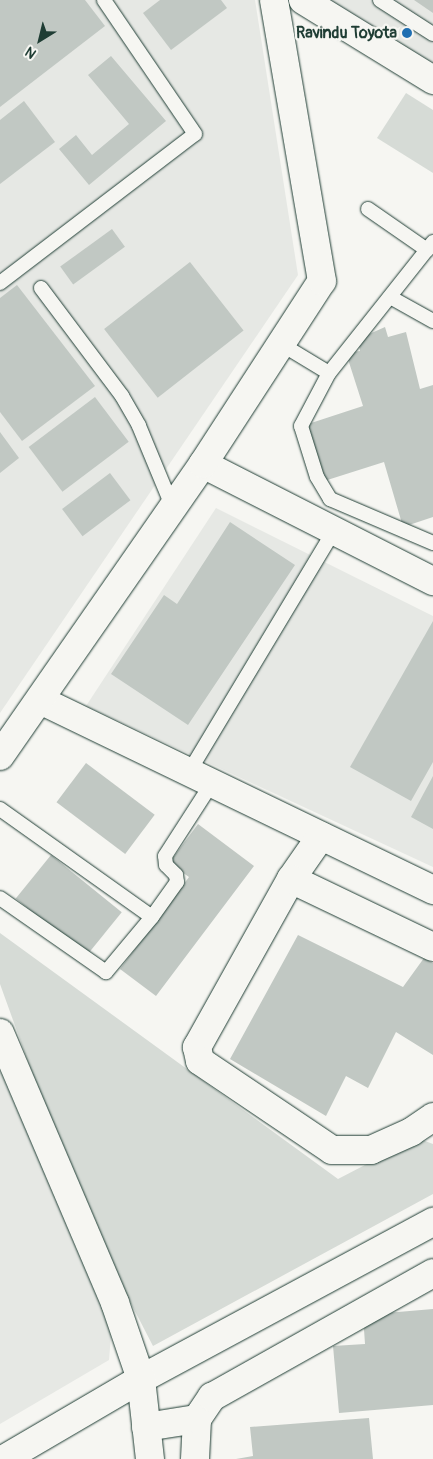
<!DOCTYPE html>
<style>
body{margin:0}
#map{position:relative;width:433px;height:1459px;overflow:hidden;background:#f6f6f2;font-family:Pangolin,sans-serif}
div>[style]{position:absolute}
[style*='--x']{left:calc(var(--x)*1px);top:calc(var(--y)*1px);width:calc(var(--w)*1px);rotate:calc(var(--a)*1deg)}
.built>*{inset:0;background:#e6e8e4}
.green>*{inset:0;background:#d6dbd6}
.building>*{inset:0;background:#c1c8c3;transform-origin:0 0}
.roads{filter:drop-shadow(0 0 1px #1f3d34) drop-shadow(0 0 1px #1f3d34)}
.lane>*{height:14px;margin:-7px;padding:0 7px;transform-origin:7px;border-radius:7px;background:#f6f6f2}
.street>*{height:28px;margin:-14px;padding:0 14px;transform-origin:14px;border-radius:14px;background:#f6f6f2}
.secondary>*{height:28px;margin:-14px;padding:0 14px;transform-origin:14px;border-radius:14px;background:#f6f6f2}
.dots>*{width:14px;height:14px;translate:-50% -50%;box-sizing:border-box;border:2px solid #f6f6f2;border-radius:50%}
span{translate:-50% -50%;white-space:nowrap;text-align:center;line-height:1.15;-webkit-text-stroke:4.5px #f6f6f2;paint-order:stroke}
.poi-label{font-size:16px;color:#1f3d34;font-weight:700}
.right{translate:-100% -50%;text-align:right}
.north{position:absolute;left:15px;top:15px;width:50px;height:50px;-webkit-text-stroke:4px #f6f6f2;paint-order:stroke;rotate:216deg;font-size:14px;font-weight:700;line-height:20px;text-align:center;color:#1f3d34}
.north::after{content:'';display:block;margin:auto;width:18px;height:22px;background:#1f3d34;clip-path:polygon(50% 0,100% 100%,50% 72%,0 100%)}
</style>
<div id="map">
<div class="built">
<i style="clip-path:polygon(0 0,255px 0,298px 275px,0 713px)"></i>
<i style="clip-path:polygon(329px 0,433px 0,433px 66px)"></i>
<i style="clip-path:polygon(216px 508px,433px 616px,433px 867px,86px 706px)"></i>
<i style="clip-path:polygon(0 1071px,112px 1323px,109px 1360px,0 1424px)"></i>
</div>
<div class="green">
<i style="clip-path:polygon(406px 93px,433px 110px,433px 173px,377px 138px)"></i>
<i style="clip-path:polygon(0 933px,338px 1179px,417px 1138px,433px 1144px,433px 1194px,153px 1346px,79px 1203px,0 984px)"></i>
</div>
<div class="building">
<i style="clip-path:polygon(0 0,85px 0,105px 26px,0 107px)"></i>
<i style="clip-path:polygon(160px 0,221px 0,227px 8px,171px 50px,143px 13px)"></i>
<i style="clip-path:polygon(414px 0,433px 0,433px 13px)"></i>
<i style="clip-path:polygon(111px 56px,166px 121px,89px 185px,59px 149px,76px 135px,92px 155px,129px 124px,88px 75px)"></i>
<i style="clip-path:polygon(24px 101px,55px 142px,0 184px,0 120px)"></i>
<i style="left:112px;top:229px;width:22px;height:64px;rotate:54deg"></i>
<i style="left:190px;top:262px;width:87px;height:109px;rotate:52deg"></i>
<i style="clip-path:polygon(17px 285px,95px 386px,22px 441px,0 412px,0 298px)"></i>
<i style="clip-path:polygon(385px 327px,388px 337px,406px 332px,420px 389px,433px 385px,433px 517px,403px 527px,384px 462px,321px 482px,305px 425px,363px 406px,346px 353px,360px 351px,358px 339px)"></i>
<i style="left:95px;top:397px;width:56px;height:83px;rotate:53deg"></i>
<i style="clip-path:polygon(0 432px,19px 458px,0 473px)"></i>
<i style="left:110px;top:473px;width:34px;height:60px;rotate:53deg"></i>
<i style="clip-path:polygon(230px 522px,295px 565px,188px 725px,111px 674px,164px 595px,177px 604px)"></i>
<i style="clip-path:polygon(433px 621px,433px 762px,411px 801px,350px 767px)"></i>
<i style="left:86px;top:763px;width:86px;height:49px;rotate:37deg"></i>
<i style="clip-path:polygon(433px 776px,433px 829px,411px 817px)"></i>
<i style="clip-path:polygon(198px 824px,254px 866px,156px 996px,120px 969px,189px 877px,169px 863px)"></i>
<i style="left:51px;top:855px;width:91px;height:56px;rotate:39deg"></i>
<i style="clip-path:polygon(298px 935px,403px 987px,424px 958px,433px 963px,433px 1055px,396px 1032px,368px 1088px,346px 1076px,326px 1116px,230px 1059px)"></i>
<i style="clip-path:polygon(433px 1309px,433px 1405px,339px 1413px,333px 1346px,365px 1344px,363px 1315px)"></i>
<i style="clip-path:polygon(369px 1418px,373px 1459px,236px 1459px,253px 1456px,250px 1427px)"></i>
</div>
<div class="roads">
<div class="lane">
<i style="--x:380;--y:0;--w:63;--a:32.7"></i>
<i style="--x:368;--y:209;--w:72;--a:34.8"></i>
<i style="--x:433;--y:242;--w:167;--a:128.4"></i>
<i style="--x:329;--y:373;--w:60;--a:117.8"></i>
<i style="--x:301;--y:426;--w:53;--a:72.6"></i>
<i style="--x:317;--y:477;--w:26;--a:59"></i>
<i style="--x:330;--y:499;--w:112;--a:23.1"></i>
<i style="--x:0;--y:283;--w:245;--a:-37.4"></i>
<i style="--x:195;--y:134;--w:162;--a:-124.2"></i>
<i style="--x:41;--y:288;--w:135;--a:53.1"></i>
<i style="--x:122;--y:396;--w:34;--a:60"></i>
<i style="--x:139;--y:426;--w:89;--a:67.5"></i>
<i style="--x:390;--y:297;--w:49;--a:29.2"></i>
<i style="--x:281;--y:344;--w:56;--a:31.1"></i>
<i style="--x:189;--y:772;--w:281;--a:-59"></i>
<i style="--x:0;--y:809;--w:186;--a:35.4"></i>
<i style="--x:152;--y:917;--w:72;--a:129.9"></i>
<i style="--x:106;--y:972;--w:129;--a:-145.1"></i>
<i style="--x:152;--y:917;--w:43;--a:-54.5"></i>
<i style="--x:177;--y:882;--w:7;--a:-98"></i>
<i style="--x:176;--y:875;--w:14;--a:-135"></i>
<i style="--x:166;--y:865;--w:9;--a:-96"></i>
<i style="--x:165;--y:856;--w:87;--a:-57.2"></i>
</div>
<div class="street">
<i style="--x:303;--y:0;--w:153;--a:31.6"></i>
<i style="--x:203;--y:464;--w:258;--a:27"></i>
<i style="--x:40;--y:700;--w:437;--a:25.8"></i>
<i style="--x:321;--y:836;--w:52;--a:124.9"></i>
<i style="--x:291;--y:879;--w:193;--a:119.2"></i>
<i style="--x:197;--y:1047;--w:14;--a:78"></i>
<i style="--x:200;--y:1061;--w:159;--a:34"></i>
<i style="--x:332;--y:1150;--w:39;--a:0"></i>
<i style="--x:371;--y:1150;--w:44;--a:-24.2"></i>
<i style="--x:411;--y:1132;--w:27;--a:-34"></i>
<i style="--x:291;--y:879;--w:157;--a:25.6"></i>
<i style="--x:141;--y:1379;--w:332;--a:-28.3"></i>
<i style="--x:146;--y:1427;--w:52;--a:-8.9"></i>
<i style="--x:195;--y:1459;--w:40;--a:-87.1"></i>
<i style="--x:197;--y:1419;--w:27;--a:-56"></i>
<i style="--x:212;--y:1397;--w:253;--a:-29.3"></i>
</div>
<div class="secondary">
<i style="--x:0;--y:756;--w:356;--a:-55.2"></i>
<i style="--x:203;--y:464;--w:218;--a:-57"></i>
<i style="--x:322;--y:281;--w:285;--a:-99.7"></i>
<i style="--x:0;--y:1033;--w:293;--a:66.9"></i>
<i style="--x:115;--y:1303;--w:80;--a:71.1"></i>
<i style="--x:141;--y:1379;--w:81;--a:83.6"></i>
<i style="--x:4;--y:1459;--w:159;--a:-30.3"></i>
</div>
</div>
<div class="dots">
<i style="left:407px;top:33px;background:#1f6fb2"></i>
</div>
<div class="poi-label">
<span class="right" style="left:397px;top:33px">Ravindu Toyota</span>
</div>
<div class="north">N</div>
</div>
